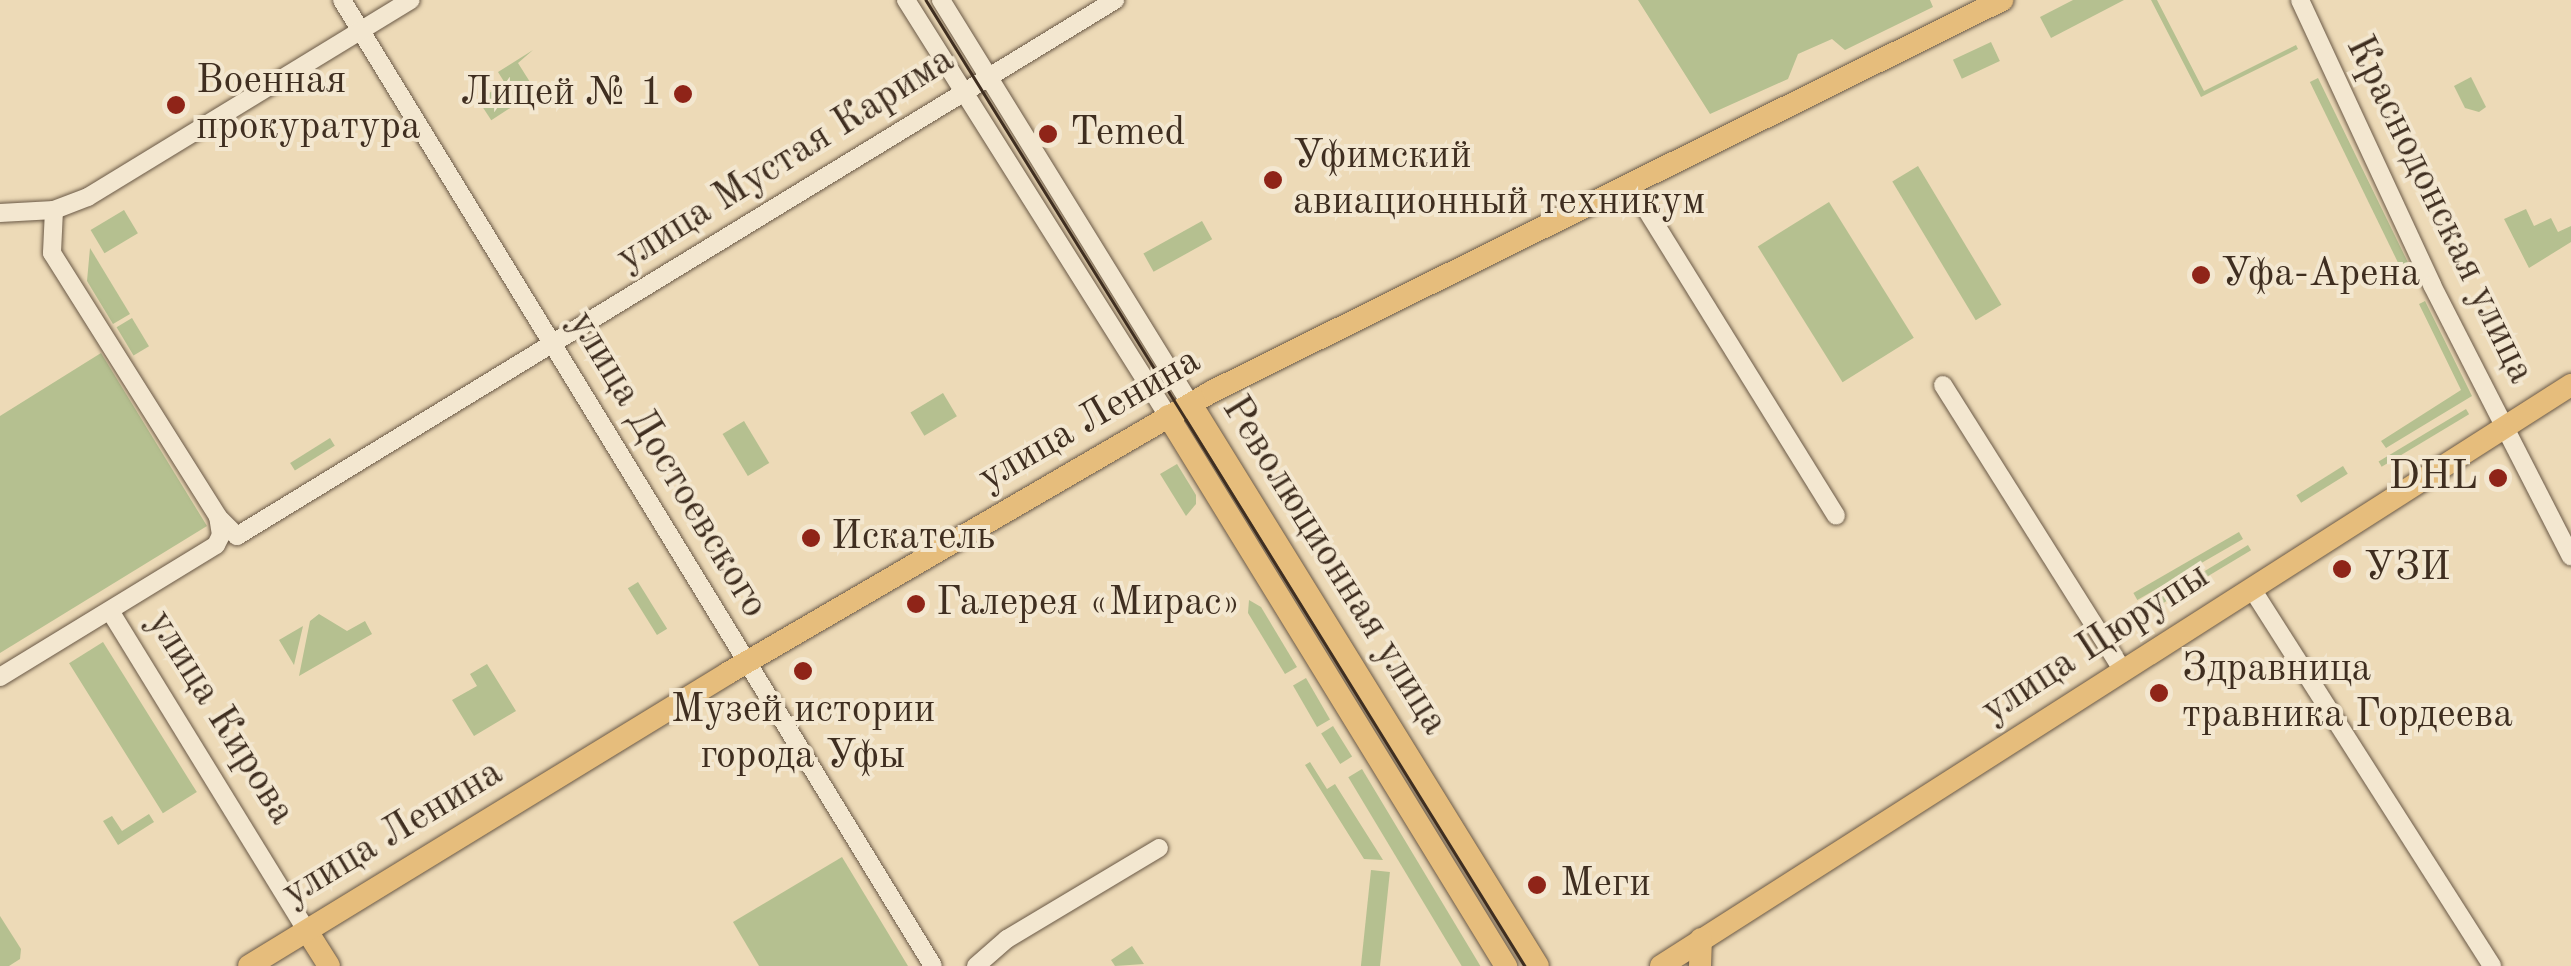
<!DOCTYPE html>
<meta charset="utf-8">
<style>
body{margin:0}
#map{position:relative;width:2571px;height:966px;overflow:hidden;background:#eddab7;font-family:"Old Standard TT",serif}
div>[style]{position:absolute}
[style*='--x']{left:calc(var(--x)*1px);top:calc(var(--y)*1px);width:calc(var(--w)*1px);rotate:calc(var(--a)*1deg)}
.green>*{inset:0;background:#b5c090;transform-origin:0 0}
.roads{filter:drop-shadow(0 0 2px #6a5946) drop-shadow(0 0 2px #6a5946)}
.minor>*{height:18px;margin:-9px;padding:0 9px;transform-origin:9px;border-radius:9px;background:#f3e7d0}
.major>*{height:22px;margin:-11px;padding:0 11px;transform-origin:11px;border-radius:11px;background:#e6bd7c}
.tram>*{height:2.5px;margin:-1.25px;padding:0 1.25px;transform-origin:1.25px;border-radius:1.25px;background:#3f2e20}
.dots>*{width:28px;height:28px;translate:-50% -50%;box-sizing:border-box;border:5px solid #f3e7d0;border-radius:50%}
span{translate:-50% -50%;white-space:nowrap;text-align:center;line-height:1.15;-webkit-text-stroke:8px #f3e7d0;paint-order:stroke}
.poi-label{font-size:40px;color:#3f2e20}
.left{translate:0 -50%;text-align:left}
.right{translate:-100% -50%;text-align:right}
.street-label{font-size:40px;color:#3f2e20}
</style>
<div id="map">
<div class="green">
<i style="clip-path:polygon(1638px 0,1930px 0,1933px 7px,1845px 50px,1832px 39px,1798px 54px,1788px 79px,1710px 114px)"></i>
<i style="clip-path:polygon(2073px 0,2124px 0,2051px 38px,2040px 17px)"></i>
<i style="clip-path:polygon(2151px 0,2157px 0,2204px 91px,2296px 45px,2298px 49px,2201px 97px)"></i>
<i style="left:1991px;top:42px;width:21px;height:42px;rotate:65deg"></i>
<i style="clip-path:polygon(533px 50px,518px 63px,535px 90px,516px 101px,498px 72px)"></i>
<i style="clip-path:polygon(2471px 77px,2486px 107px,2479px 112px,2465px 108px,2454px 86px)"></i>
<i style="left:2318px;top:78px;width:220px;height:9px;rotate:64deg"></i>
<i style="left:500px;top:86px;width:24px;height:26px;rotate:57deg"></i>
<i style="left:1918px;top:166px;width:162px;height:30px;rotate:59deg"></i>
<i style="left:1829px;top:202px;width:160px;height:84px;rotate:58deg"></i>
<i style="clip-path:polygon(2526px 209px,2534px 226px,2551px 218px,2558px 232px,2571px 226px,2571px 242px,2529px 268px,2504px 219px)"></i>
<i style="left:124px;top:210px;width:27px;height:39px;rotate:59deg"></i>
<i style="left:1202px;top:221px;width:21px;height:67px;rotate:61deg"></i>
<i style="clip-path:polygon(90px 248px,130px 314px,113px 324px,87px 281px)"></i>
<i style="clip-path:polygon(2425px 301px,2472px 396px,2386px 448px,2381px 441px,2461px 390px,2419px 304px)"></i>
<i style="left:132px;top:318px;width:33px;height:18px;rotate:59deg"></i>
<i style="clip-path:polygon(101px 353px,207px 526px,0 653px,0 416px)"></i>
<i style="left:943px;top:393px;width:27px;height:38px;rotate:59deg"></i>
<i style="left:2466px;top:409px;width:6px;height:102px;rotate:59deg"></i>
<i style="left:744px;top:421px;width:49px;height:25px;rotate:59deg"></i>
<i style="left:330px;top:438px;width:9px;height:47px;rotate:58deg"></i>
<i style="clip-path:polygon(1177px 464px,1196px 495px,1196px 504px,1186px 516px,1160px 474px)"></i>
<i style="left:2343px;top:466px;width:9px;height:55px;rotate:58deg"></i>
<i style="left:2239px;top:532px;width:8px;height:122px;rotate:60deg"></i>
<i style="left:2248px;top:545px;width:6px;height:133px;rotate:59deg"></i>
<i style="left:638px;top:582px;width:55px;height:12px;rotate:58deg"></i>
<i style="clip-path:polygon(1249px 600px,1261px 607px,1297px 667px,1285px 674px,1248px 613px)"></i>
<i style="clip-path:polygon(319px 614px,347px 631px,365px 621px,372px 634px,299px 676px,310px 621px)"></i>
<i style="clip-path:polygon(303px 626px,294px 665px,279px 640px)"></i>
<i style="left:103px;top:642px;width:177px;height:40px;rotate:58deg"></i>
<i style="clip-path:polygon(487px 664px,516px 711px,474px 736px,452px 700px,477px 686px,470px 674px)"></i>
<i style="left:1306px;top:678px;width:48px;height:15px;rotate:60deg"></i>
<i style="left:1333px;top:726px;width:36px;height:14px;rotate:58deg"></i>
<i style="clip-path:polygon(1310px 762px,1327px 789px,1335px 784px,1383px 860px,1364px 859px,1305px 765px)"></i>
<i style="left:1362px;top:769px;width:231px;height:16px;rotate:59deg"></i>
<i style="clip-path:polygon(149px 814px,154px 822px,118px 845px,103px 821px,112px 816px,122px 831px)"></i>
<i style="clip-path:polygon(842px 857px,908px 966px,759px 966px,733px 922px)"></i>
<i style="left:1371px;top:870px;width:19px;height:101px;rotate:6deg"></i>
<i style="clip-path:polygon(0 916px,21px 949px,20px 959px,9px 966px,0 966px)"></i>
<i style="clip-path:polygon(1132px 946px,1144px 964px,1115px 966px,1111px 960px)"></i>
</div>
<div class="roads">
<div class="minor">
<i style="--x:342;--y:0;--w:1132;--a:58.54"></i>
<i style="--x:906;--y:0;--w:492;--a:57.8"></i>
<i style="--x:941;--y:0;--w:475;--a:58.3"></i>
<i style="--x:2300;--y:0;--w:314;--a:65.1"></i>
<i style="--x:2432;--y:285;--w:305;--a:62.9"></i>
<i style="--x:1631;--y:185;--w:389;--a:58.2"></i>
<i style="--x:54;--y:210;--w:43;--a:92.7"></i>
<i style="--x:52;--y:253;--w:312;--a:57.8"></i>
<i style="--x:218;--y:517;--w:27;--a:45"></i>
<i style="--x:237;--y:536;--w:1029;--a:-31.4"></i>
<i style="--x:0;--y:213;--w:54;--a:-3.2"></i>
<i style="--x:54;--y:210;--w:36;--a:-21"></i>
<i style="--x:88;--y:197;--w:378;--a:-31.4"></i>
<i style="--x:1943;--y:385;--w:338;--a:57.8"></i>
<i style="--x:2252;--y:589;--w:447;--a:57.5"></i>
<i style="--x:110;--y:611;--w:376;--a:58.4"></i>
<i style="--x:0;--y:677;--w:253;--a:-31.4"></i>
<i style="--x:216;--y:545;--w:11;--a:-63"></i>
<i style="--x:221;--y:535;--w:18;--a:-99"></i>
<i style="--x:976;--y:966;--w:41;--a:-41.1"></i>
<i style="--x:1007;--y:939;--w:177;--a:-30.9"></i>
</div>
<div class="major">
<i style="--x:1191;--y:404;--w:660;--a:58.31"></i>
<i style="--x:1168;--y:416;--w:646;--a:58.43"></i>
<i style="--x:307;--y:931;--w:41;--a:57.8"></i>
<i style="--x:249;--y:966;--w:562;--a:-31.45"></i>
<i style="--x:728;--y:673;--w:561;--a:-30.18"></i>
<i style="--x:1213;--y:391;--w:881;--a:-26.36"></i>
<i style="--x:1661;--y:966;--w:1080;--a:-32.56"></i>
<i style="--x:1700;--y:966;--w:27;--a:-88"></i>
</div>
</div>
<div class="tram">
<i style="--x:926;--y:0;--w:1137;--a:58.2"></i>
</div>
<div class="dots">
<i style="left:683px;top:94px;background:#8f2418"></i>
<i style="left:176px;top:105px;background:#8f2418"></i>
<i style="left:1048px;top:134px;background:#8f2418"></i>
<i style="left:1273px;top:180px;background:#8f2418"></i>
<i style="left:2201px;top:275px;background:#8f2418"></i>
<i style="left:2498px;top:478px;background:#8f2418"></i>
<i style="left:811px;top:538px;background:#8f2418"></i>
<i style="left:2342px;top:569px;background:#8f2418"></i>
<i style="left:916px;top:604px;background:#8f2418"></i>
<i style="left:803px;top:671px;background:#8f2418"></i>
<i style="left:2159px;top:693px;background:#8f2418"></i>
<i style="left:1537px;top:885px;background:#8f2418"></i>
</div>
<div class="poi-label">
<span class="left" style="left:196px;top:105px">Военная<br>прокуратура</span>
<span class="right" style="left:663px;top:94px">Лицей № 1</span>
<span class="left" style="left:1070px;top:134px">Temed</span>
<span class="left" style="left:1293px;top:180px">Уфимский<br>авиационный техникум</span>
<span class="left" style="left:2221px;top:275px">Уфа-Арена</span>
<span class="right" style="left:2478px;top:478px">DHL</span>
<span class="left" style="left:831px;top:538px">Искатель</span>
<span class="left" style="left:2364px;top:569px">УЗИ</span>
<span class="left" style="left:936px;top:604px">Галерея «Мирас»</span>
<span class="left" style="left:2182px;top:693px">Здравница<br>травника Гордеева</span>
<span style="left:803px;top:734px">Музей истории<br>города Уфы</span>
<span class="left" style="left:1560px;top:885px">Меги</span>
</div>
<div class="street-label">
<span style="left:786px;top:160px;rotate:-32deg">улица Мустая Карима</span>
<span style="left:2439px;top:210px;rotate:64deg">Краснодонская улица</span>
<span style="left:1090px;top:420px;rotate:-30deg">улица Ленина</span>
<span style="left:667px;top:465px;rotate:59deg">улица Достоевского</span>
<span style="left:1334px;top:566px;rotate:58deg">Революционная улица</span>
<span style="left:2096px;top:644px;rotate:-33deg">улица Цюрупы</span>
<span style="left:220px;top:718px;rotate:58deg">улица Кирова</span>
<span style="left:393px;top:834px;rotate:-31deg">улица Ленина</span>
</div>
</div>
